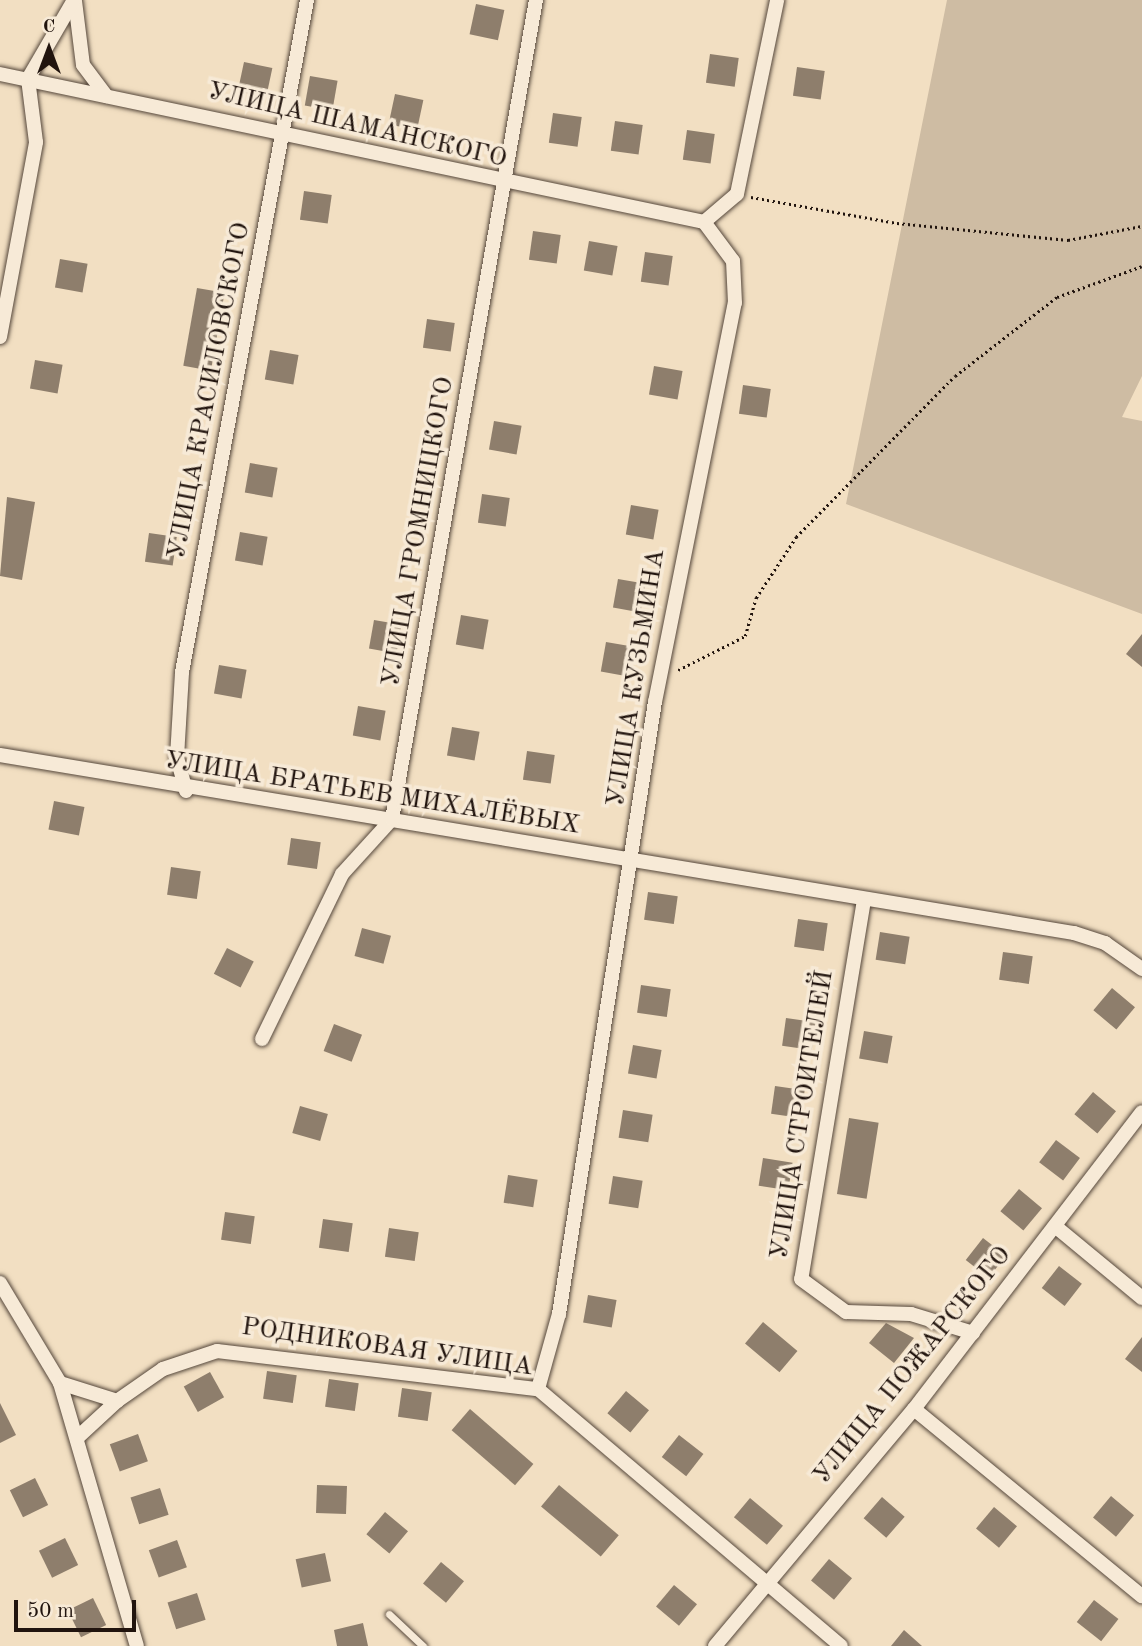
<!DOCTYPE html>
<meta charset="utf-8">
<style>
body{margin:0}
#map{position:relative;width:1142px;height:1646px;overflow:hidden;background:#f2dfc2;font-family:"Old Standard TT",serif}
div>[style]{position:absolute}
[style*='--x']{left:calc(var(--x)*1px);top:calc(var(--y)*1px);width:calc(var(--w)*1px);rotate:calc(var(--a)*1deg)}
.green>*{inset:0;background:#cebca3}
.building>*{inset:0;background:#8e7e6c;transform-origin:0 0}
.path>*{height:2.5px;margin-top:-1.25px;transform-origin:0;background:repeating-linear-gradient(90deg,#21140e 0 2px,transparent 0 5.5px)}
.roads{filter:drop-shadow(0 0 2px #55473b) drop-shadow(0 0 2px #55473b)}
.lane>*{height:7px;margin:-3.5px;padding:0 3.5px;transform-origin:3.5px;border-radius:3.5px;background:#f7ead7}
.street>*{height:14px;margin:-7px;padding:0 7px;transform-origin:7px;border-radius:7px;background:#f7ead7}
span{translate:-50% -50%;white-space:nowrap;text-align:center;line-height:1.15;-webkit-text-stroke:7px #f7ead7;paint-order:stroke}
.street-label{font-size:26px;color:#21140e}
.north{position:absolute;left:14px;top:14px;width:70px;height:70px;-webkit-text-stroke:5px #f7ead7;paint-order:stroke;rotate:0deg;font-size:19px;font-weight:700;line-height:28px;text-align:center;color:#21140e}
.north::after{content:'';display:block;margin:auto;width:24px;height:32px;background:#21140e;clip-path:polygon(50% 0,100% 100%,50% 72%,0 100%)}
.scale{position:absolute;left:14px;top:1600px;width:122px;height:32px;box-sizing:border-box;border:4px solid #21140e;border-top:0;padding-left:9px;font-size:21px;line-height:24px;white-space:nowrap;color:#21140e;-webkit-text-stroke:5px #f7ead7;paint-order:stroke}
</style>
<div id="map">
<div class="green">
<i style="clip-path:polygon(947px 0,1142px 0,1142px 376px,1122px 417px,1142px 421px,1142px 614px,846px 504px)"></i>
</div>
<div class="building">
<i style="left:476px;top:4px;width:29px;height:31px;rotate:12deg"></i>
<i style="left:710px;top:54px;width:29px;height:29px;rotate:8deg"></i>
<i style="left:244px;top:62px;width:29px;height:30px;rotate:12deg"></i>
<i style="left:797px;top:67px;width:28px;height:29px;rotate:8deg"></i>
<i style="left:310px;top:76px;width:28px;height:30px;rotate:10deg"></i>
<i style="left:395px;top:94px;width:29px;height:31px;rotate:12deg"></i>
<i style="left:553px;top:113px;width:29px;height:30px;rotate:8deg"></i>
<i style="left:615px;top:121px;width:28px;height:30px;rotate:8deg"></i>
<i style="left:687px;top:130px;width:28px;height:30px;rotate:8deg"></i>
<i style="left:304px;top:191px;width:28px;height:29px;rotate:8deg"></i>
<i style="left:533px;top:231px;width:28px;height:29px;rotate:8deg"></i>
<i style="left:589px;top:241px;width:29px;height:30px;rotate:10deg"></i>
<i style="left:645px;top:252px;width:28px;height:30px;rotate:8deg"></i>
<i style="left:60px;top:259px;width:28px;height:29px;rotate:10deg"></i>
<i style="left:197px;top:288px;width:28px;height:79px;rotate:10deg"></i>
<i style="left:427px;top:319px;width:28px;height:29px;rotate:8deg"></i>
<i style="left:270px;top:350px;width:29px;height:30px;rotate:10deg"></i>
<i style="left:35px;top:360px;width:28px;height:29px;rotate:10deg"></i>
<i style="left:654px;top:366px;width:29px;height:29px;rotate:10deg"></i>
<i style="left:743px;top:385px;width:28px;height:29px;rotate:8deg"></i>
<i style="left:494px;top:421px;width:28px;height:29px;rotate:10deg"></i>
<i style="left:250px;top:463px;width:28px;height:30px;rotate:10deg"></i>
<i style="left:482px;top:494px;width:28px;height:29px;rotate:8deg"></i>
<i style="clip-path:polygon(7px 497px,35px 502px,22px 580px,0 576px)"></i>
<i style="left:631px;top:505px;width:28px;height:30px;rotate:10deg"></i>
<i style="left:240px;top:532px;width:28px;height:29px;rotate:10deg"></i>
<i style="left:149px;top:533px;width:28px;height:29px;rotate:8deg"></i>
<i style="left:618px;top:579px;width:28px;height:29px;rotate:10deg"></i>
<i style="left:461px;top:615px;width:28px;height:30px;rotate:10deg"></i>
<i style="left:374px;top:620px;width:28px;height:29px;rotate:10deg"></i>
<i style="clip-path:polygon(1142px 634px,1142px 667px,1126px 654px)"></i>
<i style="left:606px;top:642px;width:28px;height:30px;rotate:10deg"></i>
<i style="left:219px;top:665px;width:28px;height:29px;rotate:10deg"></i>
<i style="left:358px;top:706px;width:28px;height:30px;rotate:10deg"></i>
<i style="left:452px;top:727px;width:28px;height:29px;rotate:10deg"></i>
<i style="left:527px;top:751px;width:28px;height:29px;rotate:8deg"></i>
<i style="left:54px;top:801px;width:31px;height:29px;rotate:11deg"></i>
<i style="left:291px;top:838px;width:30px;height:27px;rotate:8deg"></i>
<i style="left:171px;top:867px;width:30px;height:28px;rotate:8deg"></i>
<i style="left:648px;top:892px;width:30px;height:28px;rotate:8deg"></i>
<i style="left:798px;top:919px;width:30px;height:28px;rotate:8deg"></i>
<i style="left:362px;top:928px;width:30px;height:29px;rotate:15deg"></i>
<i style="left:880px;top:932px;width:30px;height:28px;rotate:9deg"></i>
<i style="left:227px;top:948px;width:30px;height:29px;rotate:27deg"></i>
<i style="left:1003px;top:952px;width:30px;height:28px;rotate:8deg"></i>
<i style="left:641px;top:985px;width:30px;height:28px;rotate:8deg"></i>
<i style="left:1112px;top:988px;width:30px;height:29px;rotate:40deg"></i>
<i style="left:786px;top:1018px;width:30px;height:28px;rotate:8deg"></i>
<i style="left:334px;top:1024px;width:30px;height:29px;rotate:21deg"></i>
<i style="left:864px;top:1031px;width:29px;height:28px;rotate:10deg"></i>
<i style="left:633px;top:1045px;width:29px;height:29px;rotate:10deg"></i>
<i style="left:775px;top:1086px;width:30px;height:28px;rotate:8deg"></i>
<i style="left:1093px;top:1092px;width:30px;height:29px;rotate:40deg"></i>
<i style="left:300px;top:1106px;width:29px;height:28px;rotate:16deg"></i>
<i style="left:623px;top:1110px;width:30px;height:28px;rotate:9deg"></i>
<i style="left:849px;top:1118px;width:30px;height:77px;rotate:9deg"></i>
<i style="left:1056px;top:1140px;width:30px;height:28px;rotate:37deg"></i>
<i style="left:763px;top:1158px;width:30px;height:28px;rotate:9deg"></i>
<i style="left:508px;top:1175px;width:30px;height:28px;rotate:9deg"></i>
<i style="left:613px;top:1176px;width:30px;height:28px;rotate:9deg"></i>
<i style="left:1019px;top:1189px;width:30px;height:29px;rotate:40deg"></i>
<i style="left:225px;top:1212px;width:30px;height:28px;rotate:8deg"></i>
<i style="left:323px;top:1219px;width:30px;height:29px;rotate:8deg"></i>
<i style="left:389px;top:1228px;width:30px;height:29px;rotate:8deg"></i>
<i style="left:983px;top:1238px;width:29px;height:28px;rotate:38deg"></i>
<i style="left:1059px;top:1266px;width:29px;height:28px;rotate:38deg"></i>
<i style="left:588px;top:1295px;width:29px;height:28px;rotate:10deg"></i>
<i style="left:763px;top:1322px;width:45px;height:28px;rotate:40deg"></i>
<i style="clip-path:polygon(886px 1323px,914px 1338px,894px 1363px,869px 1343px)"></i>
<i style="clip-path:polygon(1142px 1337px,1142px 1372px,1125px 1359px)"></i>
<i style="left:267px;top:1371px;width:30px;height:28px;rotate:8deg"></i>
<i style="left:210px;top:1372px;width:29px;height:30px;rotate:61deg"></i>
<i style="left:329px;top:1379px;width:30px;height:28px;rotate:8deg"></i>
<i style="left:402px;top:1388px;width:30px;height:29px;rotate:8deg"></i>
<i style="left:626px;top:1391px;width:30px;height:29px;rotate:40deg"></i>
<i style="clip-path:polygon(0 1403px,16px 1435px,0 1443px)"></i>
<i style="left:470px;top:1409px;width:84px;height:28px;rotate:41deg"></i>
<i style="left:138px;top:1434px;width:29px;height:30px;rotate:70deg"></i>
<i style="left:679px;top:1435px;width:31px;height:28px;rotate:38deg"></i>
<i style="left:35px;top:1478px;width:30px;height:28px;rotate:64deg"></i>
<i style="left:317px;top:1485px;width:30px;height:28px;rotate:2deg"></i>
<i style="left:559px;top:1485px;width:78px;height:28px;rotate:40deg"></i>
<i style="left:160px;top:1488px;width:28px;height:31px;rotate:72deg"></i>
<i style="left:1111px;top:1496px;width:30px;height:28px;rotate:40deg"></i>
<i style="left:882px;top:1497px;width:30px;height:28px;rotate:41deg"></i>
<i style="left:750px;top:1498px;width:43px;height:25px;rotate:40deg"></i>
<i style="left:994px;top:1507px;width:30px;height:28px;rotate:40deg"></i>
<i style="left:385px;top:1512px;width:30px;height:29px;rotate:40deg"></i>
<i style="left:65px;top:1538px;width:30px;height:29px;rotate:64deg"></i>
<i style="left:177px;top:1540px;width:29px;height:30px;rotate:70deg"></i>
<i style="left:325px;top:1553px;width:29px;height:30px;rotate:78deg"></i>
<i style="left:829px;top:1559px;width:30px;height:28px;rotate:40deg"></i>
<i style="left:441px;top:1562px;width:30px;height:28px;rotate:40deg"></i>
<i style="left:674px;top:1585px;width:30px;height:28px;rotate:40deg"></i>
<i style="left:197px;top:1593px;width:28px;height:31px;rotate:72deg"></i>
<i style="left:93px;top:1598px;width:30px;height:28px;rotate:64deg"></i>
<i style="left:1094px;top:1600px;width:31px;height:28px;rotate:38deg"></i>
<i style="clip-path:polygon(363px 1623px,368px 1646px,337px 1646px,334px 1630px)"></i>
<i style="clip-path:polygon(904px 1630px,922px 1646px,891px 1646px)"></i>
</div>
<div class="path">
<i style="--x:751;--y:197;--w:148;--a:10.1"></i>
<i style="--x:897;--y:223;--w:172;--a:5.7"></i>
<i style="--x:1068;--y:240;--w:75;--a:-10.7"></i>
<i style="--x:678;--y:670;--w:75;--a:-26.9"></i>
<i style="--x:745;--y:636;--w:40;--a:-74"></i>
<i style="--x:756;--y:598;--w:73;--a:-56.7"></i>
<i style="--x:796;--y:537;--w:226;--a:-45.4"></i>
<i style="--x:955;--y:376;--w:129;--a:-37.8"></i>
<i style="--x:1057;--y:297;--w:90;--a:-20"></i>
</div>
<div class="roads">
<div class="lane">
<i style="--x:389;--y:1614;--w:47;--a:43.3"></i>
</div>
<div class="street">
<i style="--x:75;--y:1;--w:64;--a:82.9"></i>
<i style="--x:83;--y:65;--w:39;--a:53"></i>
<i style="--x:0;--y:74;--w:719;--a:11.87"></i>
<i style="--x:704;--y:222;--w:43;--a:-40.3"></i>
<i style="--x:737;--y:194;--w:198;--a:-78.3"></i>
<i style="--x:0;--y:337;--w:198;--a:-79.5"></i>
<i style="--x:36;--y:142;--w:64;--a:-97.2"></i>
<i style="--x:28;--y:79;--w:91;--a:-59.8"></i>
<i style="--x:0;--y:755;--w:1089;--a:9.41"></i>
<i style="--x:1074;--y:933;--w:33;--a:18"></i>
<i style="--x:1105;--y:943;--w:45;--a:35.1"></i>
<i style="--x:186;--y:791;--w:35;--a:-105"></i>
<i style="--x:177;--y:757;--w:85;--a:-86.6"></i>
<i style="--x:182;--y:672;--w:684;--a:-79.46"></i>
<i style="--x:864;--y:900;--w:384;--a:99.4"></i>
<i style="--x:801;--y:1279;--w:56;--a:36.3"></i>
<i style="--x:846;--y:1312;--w:65;--a:1.8"></i>
<i style="--x:911;--y:1314;--w:65;--a:17"></i>
<i style="--x:262;--y:1039;--w:183;--a:-64.1"></i>
<i style="--x:342;--y:874;--w:74;--a:-47.7"></i>
<i style="--x:392;--y:819;--w:832;--a:-80.03"></i>
<i style="--x:1055;--y:1226;--w:113;--a:39.6"></i>
<i style="--x:0;--y:1283;--w:117;--a:59"></i>
<i style="--x:60;--y:1383;--w:274;--a:73.7"></i>
<i style="--x:60;--y:1383;--w:60;--a:17.5"></i>
<i style="--x:117;--y:1401;--w:56;--a:-34.8"></i>
<i style="--x:163;--y:1369;--w:57;--a:-18.4"></i>
<i style="--x:217;--y:1351;--w:323;--a:6.8"></i>
<i style="--x:538;--y:1389;--w:397;--a:40.3"></i>
<i style="--x:538;--y:1389;--w:78;--a:-74.4"></i>
<i style="--x:559;--y:1314;--w:619;--a:-81.09"></i>
<i style="--x:655;--y:702;--w:407;--a:-78.7"></i>
<i style="--x:735;--y:303;--w:42;--a:-92.7"></i>
<i style="--x:733;--y:261;--w:49;--a:-126.6"></i>
<i style="--x:914;--y:1409;--w:295;--a:39.4"></i>
<i style="--x:78;--y:1437;--w:53;--a:-42.7"></i>
<i style="--x:715;--y:1646;--w:309;--a:-50"></i>
<i style="--x:914;--y:1409;--w:374;--a:-52.5"></i>
</div>
</div>
<div class="street-label">
<span style="left:357px;top:126px;rotate:13deg">УЛИЦА ШАМАНСКОГО</span>
<span style="left:210px;top:391px;rotate:-79deg">УЛИЦА КРАСИЛОВСКОГО</span>
<span style="left:419px;top:532px;rotate:-80deg">УЛИЦА ГРОМНИЦКОГО</span>
<span style="left:637px;top:678px;rotate:-81deg">УЛИЦА КУЗЬМИНА</span>
<span style="left:372px;top:794px;rotate:9deg">УЛИЦА БРАТЬЕВ МИХАЛЁВЫХ</span>
<span style="left:803px;top:1115px;rotate:-81deg">УЛИЦА СТРОИТЕЛЕЙ</span>
<span style="left:387px;top:1348px;rotate:8deg">РОДНИКОВАЯ УЛИЦА</span>
<span style="left:913px;top:1366px;rotate:-51deg">УЛИЦА ПОЖАРСКОГО</span>
</div>
<div class="north">С</div>
<div class="scale">50 m</div>
</div>
